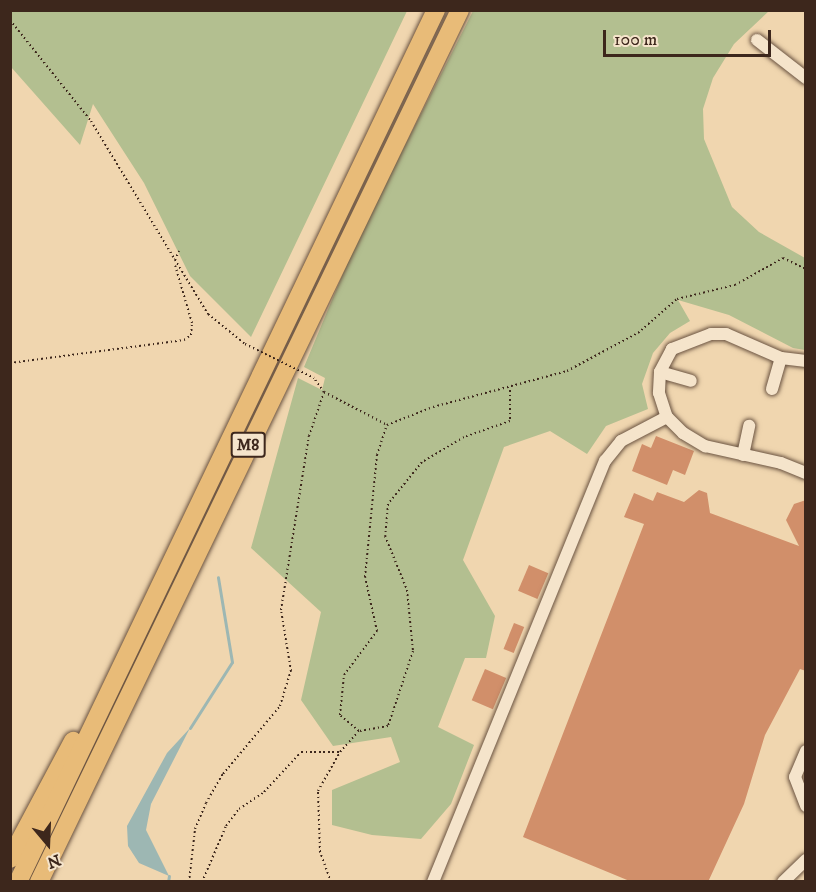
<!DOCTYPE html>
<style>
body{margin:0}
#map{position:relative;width:816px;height:892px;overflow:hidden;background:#f0d6af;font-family:"IM FELL DW Pica",serif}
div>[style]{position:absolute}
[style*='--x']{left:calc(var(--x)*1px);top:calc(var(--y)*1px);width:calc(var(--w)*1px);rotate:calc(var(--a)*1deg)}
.green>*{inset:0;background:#b3bf90}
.water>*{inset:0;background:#9db7b3}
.stream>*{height:3px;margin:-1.5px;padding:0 1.5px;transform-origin:1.5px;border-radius:1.5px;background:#9db7b3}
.building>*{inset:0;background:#d18f6a;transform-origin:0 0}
.path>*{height:2px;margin-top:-1px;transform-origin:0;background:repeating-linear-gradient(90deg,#3d271c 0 1.5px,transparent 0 4.5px)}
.roads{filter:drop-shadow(0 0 2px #6a5341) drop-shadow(0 0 2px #6a5341)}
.minor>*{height:12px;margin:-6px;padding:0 6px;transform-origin:6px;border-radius:6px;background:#f5e4cb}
.highway>*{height:18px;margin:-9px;padding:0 9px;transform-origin:9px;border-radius:9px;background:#e8bb78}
.path-bridge>*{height:2px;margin-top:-1px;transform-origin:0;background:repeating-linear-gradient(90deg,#3d271c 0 1.5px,transparent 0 4.5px)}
span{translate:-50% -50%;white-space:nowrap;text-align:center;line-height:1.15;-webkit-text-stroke:6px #f5e4cb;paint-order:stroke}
.shield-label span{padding:2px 4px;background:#f5e4cb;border:2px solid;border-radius:4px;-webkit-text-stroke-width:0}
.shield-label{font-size:16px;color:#3d271c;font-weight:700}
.frame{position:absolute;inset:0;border:12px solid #3d271c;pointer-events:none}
.north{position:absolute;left:18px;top:814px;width:60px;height:60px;-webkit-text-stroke:4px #f5e4cb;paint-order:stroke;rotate:161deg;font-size:16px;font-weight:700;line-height:24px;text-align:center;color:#3d271c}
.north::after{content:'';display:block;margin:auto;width:21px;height:27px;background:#3d271c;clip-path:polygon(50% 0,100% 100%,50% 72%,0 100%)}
.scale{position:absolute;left:603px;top:30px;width:168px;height:27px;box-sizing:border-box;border:3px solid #3d271c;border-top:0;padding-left:8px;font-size:18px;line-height:21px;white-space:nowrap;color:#3d271c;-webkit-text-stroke:4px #f5e4cb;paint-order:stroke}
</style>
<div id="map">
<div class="green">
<i style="clip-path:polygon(10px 11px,407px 11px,251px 337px,190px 276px,144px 183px,93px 104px,80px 145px,11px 67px)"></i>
<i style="clip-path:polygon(473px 11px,769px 11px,734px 44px,713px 78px,703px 109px,704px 139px,732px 207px,759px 232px,805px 258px,805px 350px,793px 348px,729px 315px,678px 300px,690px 321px,670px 333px,653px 353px,642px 384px,648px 409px,606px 426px,587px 454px,550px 431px,504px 447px,463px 560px,495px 616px,486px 658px,465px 658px,438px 727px,474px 745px,451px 804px,421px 839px,372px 835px,332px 825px,332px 790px,400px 762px,391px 737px,333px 746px,301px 700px,321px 612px,251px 548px,298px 378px,322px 390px,325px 378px,304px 367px,357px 240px)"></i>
</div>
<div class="water">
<i style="clip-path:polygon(190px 728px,151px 804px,146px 830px,169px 876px,139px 863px,128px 846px,127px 826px,167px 753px)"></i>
</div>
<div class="stream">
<i style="--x:190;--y:728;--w:78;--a:-57.5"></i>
<i style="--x:232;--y:662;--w:86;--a:-99.4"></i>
<i style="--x:168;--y:882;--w:6;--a:-81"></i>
</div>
<div class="building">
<i style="clip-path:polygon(656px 436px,694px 451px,685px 475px,673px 470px,667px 485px,632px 471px,642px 444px,651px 448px)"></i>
<i style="clip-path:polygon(699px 490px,707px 493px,710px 513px,799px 546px,786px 520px,794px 504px,806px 500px,806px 671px,800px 669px,765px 735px,744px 804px,708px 882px,632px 882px,523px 837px,644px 524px,624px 517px,634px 493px,653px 501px,657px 492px,684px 502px)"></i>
<i style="left:529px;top:565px;width:21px;height:28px;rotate:23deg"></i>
<i style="left:514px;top:623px;width:11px;height:28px;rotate:22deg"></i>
<i style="left:485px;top:669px;width:23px;height:34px;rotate:23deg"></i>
</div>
<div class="path">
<i style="--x:10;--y:20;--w:129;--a:51.3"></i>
<i style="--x:91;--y:121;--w:226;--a:58.8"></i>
<i style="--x:208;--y:314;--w:48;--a:39"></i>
<i style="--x:175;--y:260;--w:10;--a:-66"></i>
<i style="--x:10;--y:363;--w:176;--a:-7.5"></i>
<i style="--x:184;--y:340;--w:9;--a:-36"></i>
<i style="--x:191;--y:335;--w:12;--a:-85"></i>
<i style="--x:192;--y:323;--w:60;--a:-106.3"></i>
<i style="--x:510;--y:390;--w:31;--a:90"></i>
<i style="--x:510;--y:421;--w:49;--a:160.8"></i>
<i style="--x:464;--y:437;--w:49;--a:149.2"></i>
<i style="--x:422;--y:462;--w:54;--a:129"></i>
<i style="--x:388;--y:504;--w:32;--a:95"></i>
<i style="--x:385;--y:536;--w:58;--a:67.8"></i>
<i style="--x:407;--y:590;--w:61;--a:84.4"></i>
<i style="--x:413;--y:651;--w:79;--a:108.4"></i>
<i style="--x:388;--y:726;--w:29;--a:170"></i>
<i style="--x:359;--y:731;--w:25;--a:-140"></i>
<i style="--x:340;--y:715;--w:40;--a:-84.3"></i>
<i style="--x:344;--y:675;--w:55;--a:-53.1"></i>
<i style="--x:377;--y:631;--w:55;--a:-102.5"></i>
<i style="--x:365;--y:577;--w:123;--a:-84.4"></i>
<i style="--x:377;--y:455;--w:32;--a:-72"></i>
<i style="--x:387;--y:425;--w:49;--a:-21.4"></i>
<i style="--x:433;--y:407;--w:139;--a:-15"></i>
<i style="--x:567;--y:371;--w:81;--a:-28.2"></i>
<i style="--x:638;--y:333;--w:52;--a:-41.1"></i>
<i style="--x:677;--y:299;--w:60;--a:-13.6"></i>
<i style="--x:735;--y:285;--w:55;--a:-29.4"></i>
<i style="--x:783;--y:258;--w:25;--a:26"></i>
<i style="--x:324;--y:392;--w:71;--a:27.6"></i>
<i style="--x:189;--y:882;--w:53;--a:-83.5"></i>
<i style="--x:195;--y:829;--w:28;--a:-67"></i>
<i style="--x:206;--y:803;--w:34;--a:-60"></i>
<i style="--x:223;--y:774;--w:89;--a:-50"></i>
<i style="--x:280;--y:706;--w:37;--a:-73"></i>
<i style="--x:291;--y:671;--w:62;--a:-99.3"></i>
<i style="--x:281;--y:610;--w:176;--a:-80.9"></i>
<i style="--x:309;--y:436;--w:46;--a:-71.2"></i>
<i style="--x:324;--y:392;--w:17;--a:-126"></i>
<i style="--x:202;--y:882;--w:61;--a:-66.8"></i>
<i style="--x:226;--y:826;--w:21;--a:-53"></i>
<i style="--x:239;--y:809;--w:30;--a:-34"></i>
<i style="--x:264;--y:792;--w:54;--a:-47.2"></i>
<i style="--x:301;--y:752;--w:39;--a:0"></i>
<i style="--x:340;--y:752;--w:28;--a:-48"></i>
<i style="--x:331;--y:882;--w:32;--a:-110"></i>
<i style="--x:320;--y:852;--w:61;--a:-91.9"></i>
<i style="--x:318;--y:791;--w:45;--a:-60.6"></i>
</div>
<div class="roads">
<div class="minor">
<i style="--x:757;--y:40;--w:62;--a:37.8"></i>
<i style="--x:806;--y:361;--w:25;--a:-173"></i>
<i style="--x:781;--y:358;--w:60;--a:-156.4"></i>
<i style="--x:726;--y:334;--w:15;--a:180"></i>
<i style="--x:711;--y:334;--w:42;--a:159"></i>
<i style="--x:672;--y:349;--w:26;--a:118"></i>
<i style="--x:660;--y:372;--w:21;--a:93"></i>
<i style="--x:659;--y:393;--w:25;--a:72"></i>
<i style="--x:667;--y:417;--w:23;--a:45"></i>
<i style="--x:683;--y:433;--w:26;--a:31"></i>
<i style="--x:705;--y:446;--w:78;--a:12.6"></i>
<i style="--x:781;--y:463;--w:27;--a:22"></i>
<i style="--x:660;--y:372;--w:32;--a:16"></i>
<i style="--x:772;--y:389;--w:32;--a:-74"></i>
<i style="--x:743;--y:455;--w:30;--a:-78"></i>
<i style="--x:806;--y:751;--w:28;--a:113"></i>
<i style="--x:795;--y:777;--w:31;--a:69"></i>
<i style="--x:433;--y:882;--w:455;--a:-67.8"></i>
<i style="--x:605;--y:461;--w:26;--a:-51"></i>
<i style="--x:621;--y:441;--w:52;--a:-27.6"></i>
<i style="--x:783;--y:882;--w:32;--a:-44"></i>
</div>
<div class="highway">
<i style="--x:10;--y:859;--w:134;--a:-61.9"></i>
<i style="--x:18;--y:882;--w:967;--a:-64.39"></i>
<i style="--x:39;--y:882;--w:968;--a:-64.23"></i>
</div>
</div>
<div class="path-bridge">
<i style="--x:245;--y:344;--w:77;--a:26.2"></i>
</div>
<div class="shield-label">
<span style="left:248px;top:445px">M8</span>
</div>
<div class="frame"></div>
<div class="north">N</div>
<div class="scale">100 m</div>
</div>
